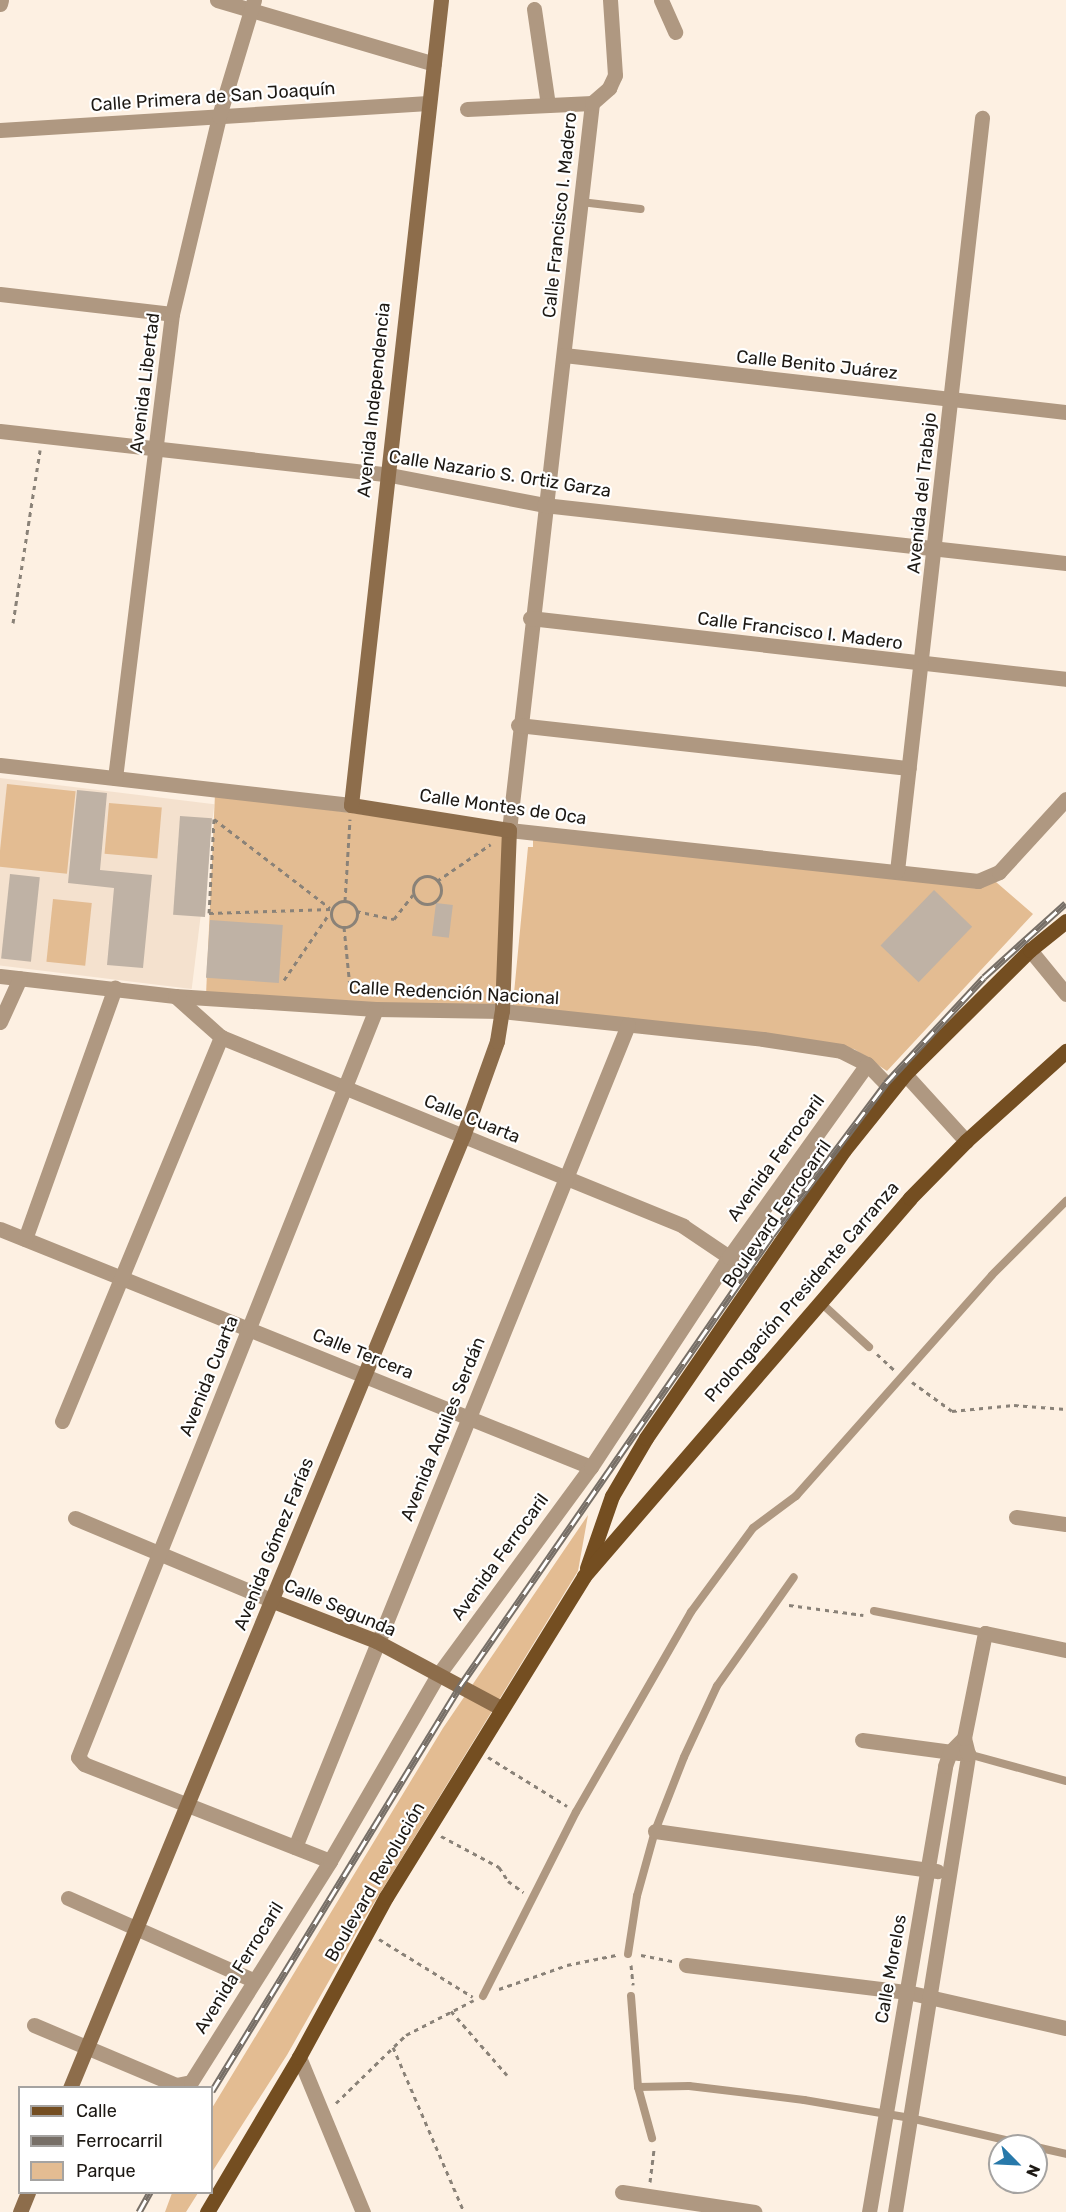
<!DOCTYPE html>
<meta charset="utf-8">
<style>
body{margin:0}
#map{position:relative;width:1066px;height:2212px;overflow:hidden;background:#fdf0e2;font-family:Rubik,sans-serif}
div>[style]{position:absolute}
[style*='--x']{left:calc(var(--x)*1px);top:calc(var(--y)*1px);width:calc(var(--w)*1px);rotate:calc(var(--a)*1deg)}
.built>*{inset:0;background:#f4e1ce;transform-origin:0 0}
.green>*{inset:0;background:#e3bc92;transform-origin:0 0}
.building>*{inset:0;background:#bfb2a5;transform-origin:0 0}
.path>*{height:3px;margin-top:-1.5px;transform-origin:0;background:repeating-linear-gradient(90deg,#8a8278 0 4.5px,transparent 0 9px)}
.path>.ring{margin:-1.5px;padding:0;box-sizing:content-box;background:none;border:3px solid #8a8278;border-radius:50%}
.lane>*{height:8px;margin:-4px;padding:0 4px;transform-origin:4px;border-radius:4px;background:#af9881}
.street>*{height:15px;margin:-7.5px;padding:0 7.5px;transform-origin:7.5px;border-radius:7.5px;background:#af9881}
.secondary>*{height:15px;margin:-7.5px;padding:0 7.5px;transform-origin:7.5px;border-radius:7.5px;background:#8d6d4b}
.primary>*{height:15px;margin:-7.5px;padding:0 7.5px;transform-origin:7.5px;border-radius:7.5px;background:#744e21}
.rail>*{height:7px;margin-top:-3.5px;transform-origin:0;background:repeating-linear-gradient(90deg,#fff 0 14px,#776f67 0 28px);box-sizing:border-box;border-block:2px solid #776f67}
span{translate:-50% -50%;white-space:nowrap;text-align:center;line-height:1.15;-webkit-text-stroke:4.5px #fff;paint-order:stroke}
.street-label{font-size:18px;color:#1d1914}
.legend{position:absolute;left:18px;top:2086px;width:195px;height:108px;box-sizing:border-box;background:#fff;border:2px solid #a5a3a1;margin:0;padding:8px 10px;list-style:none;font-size:18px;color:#1d1914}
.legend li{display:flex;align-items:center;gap:12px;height:30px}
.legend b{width:30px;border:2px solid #a5a3a1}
.north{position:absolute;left:988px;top:2134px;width:60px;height:60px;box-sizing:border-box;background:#fff;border:2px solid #a5a3a1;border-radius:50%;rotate:114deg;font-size:16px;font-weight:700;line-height:24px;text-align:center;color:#1d1914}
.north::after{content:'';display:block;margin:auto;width:21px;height:27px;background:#2879aa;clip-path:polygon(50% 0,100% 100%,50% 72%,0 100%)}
</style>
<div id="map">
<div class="built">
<i style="left:0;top:778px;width:216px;height:186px;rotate:7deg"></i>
</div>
<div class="green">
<i style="left:7px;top:784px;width:69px;height:83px;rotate:6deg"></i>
<i style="clip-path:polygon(215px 794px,505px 834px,499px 1008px,206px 995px)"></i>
<i style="left:109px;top:803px;width:53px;height:51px;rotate:5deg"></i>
<i style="clip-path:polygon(533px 838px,936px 881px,996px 882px,1033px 914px,887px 1071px,854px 1049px,715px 1030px,512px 1014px,528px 847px,533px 847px)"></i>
<i style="left:53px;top:899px;width:39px;height:63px;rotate:6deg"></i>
<i style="clip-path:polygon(588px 1515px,578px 1571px,363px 1921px,287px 2055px,212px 2172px,212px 2108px,443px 1728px)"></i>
<i style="clip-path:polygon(172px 2193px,172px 2192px,198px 2193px,186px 2212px,165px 2212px)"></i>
</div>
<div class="building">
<i style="clip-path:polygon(77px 790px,107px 793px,100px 870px,152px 875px,143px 968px,107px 965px,114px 888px,68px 883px)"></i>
<i style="left:180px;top:816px;width:32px;height:99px;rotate:4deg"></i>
<i style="left:10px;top:874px;width:30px;height:85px;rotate:6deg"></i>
<i style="left:934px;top:890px;width:53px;height:77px;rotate:44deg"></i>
<i style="left:436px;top:903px;width:17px;height:33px;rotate:7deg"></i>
<i style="left:210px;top:920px;width:73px;height:58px;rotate:4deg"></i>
</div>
<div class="path">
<i style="--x:13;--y:623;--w:175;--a:-81.1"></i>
<i style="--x:214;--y:819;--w:94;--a:93"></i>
<i style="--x:209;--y:913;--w:122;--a:-1.9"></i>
<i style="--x:214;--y:819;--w:146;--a:37.5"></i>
<i class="ring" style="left:413px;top:876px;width:25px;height:25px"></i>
<i style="--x:437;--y:881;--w:65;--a:-34.4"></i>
<i class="ring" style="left:331px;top:901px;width:23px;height:23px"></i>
<i style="--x:345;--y:901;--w:82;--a:-86.5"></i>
<i style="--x:356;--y:911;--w:39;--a:12"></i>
<i style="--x:394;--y:919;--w:31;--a:-52"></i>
<i style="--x:344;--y:927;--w:60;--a:84.3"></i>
<i style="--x:284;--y:980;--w:80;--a:-55.7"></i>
<i style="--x:877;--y:1354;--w:23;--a:43"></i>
<i style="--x:912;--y:1382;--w:49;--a:35.9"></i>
<i style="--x:952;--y:1411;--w:62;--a:-5.5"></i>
<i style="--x:1014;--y:1405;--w:52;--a:4.4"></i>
<i style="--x:789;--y:1605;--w:75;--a:7.7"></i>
<i style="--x:488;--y:1757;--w:93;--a:31.8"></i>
<i style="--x:441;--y:1836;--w:66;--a:28.1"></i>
<i style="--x:499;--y:1867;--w:17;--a:57"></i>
<i style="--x:508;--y:1881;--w:19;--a:36"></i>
<i style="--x:379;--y:1939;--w:110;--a:31.7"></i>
<i style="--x:641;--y:1955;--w:32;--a:11"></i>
<i style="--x:631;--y:1965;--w:20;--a:84"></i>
<i style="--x:499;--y:1989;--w:72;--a:-19.4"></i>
<i style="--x:567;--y:1965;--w:50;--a:-11.5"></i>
<i style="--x:451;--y:2011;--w:85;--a:48.8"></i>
<i style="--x:393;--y:2047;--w:180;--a:66.7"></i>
<i style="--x:336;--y:2103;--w:98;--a:-44.2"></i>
<i style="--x:406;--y:2035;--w:76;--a:-27.2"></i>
<i style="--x:650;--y:2182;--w:32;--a:-83"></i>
</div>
<div class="lane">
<i style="--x:581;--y:202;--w:60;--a:6.7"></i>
<i style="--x:819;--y:1301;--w:68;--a:42.6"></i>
<i style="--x:874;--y:1611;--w:113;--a:11.2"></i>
<i style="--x:968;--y:1754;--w:102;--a:15.4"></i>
<i style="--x:628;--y:1954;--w:59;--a:-81.2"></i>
<i style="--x:637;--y:1896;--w:67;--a:-74.5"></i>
<i style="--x:655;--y:1831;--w:79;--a:-68.6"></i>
<i style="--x:684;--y:1757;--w:78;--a:-65.1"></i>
<i style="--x:717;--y:1686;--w:133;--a:-54.8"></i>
<i style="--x:483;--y:1996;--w:206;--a:-63.2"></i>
<i style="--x:576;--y:1812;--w:231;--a:-60.1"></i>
<i style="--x:691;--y:1612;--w:104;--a:-53.6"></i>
<i style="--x:753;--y:1528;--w:54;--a:-36.7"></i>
<i style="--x:796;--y:1496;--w:295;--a:-48.4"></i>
<i style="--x:992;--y:1275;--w:105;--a:-45"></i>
<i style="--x:631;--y:1996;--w:91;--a:85.6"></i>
<i style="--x:638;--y:2087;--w:53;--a:74.6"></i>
<i style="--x:638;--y:2087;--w:51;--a:-1.1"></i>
<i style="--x:689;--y:2086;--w:116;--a:6.9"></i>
<i style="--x:804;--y:2100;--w:108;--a:9.6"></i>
<i style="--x:910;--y:2118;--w:124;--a:13"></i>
<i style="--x:1036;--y:2147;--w:31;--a:13"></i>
</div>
<div class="street">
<i style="--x:217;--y:0;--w:226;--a:16.4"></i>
<i style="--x:661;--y:0;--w:35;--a:66"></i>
<i style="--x:0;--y:4;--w:4;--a:-76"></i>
<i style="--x:534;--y:9;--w:97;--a:81.7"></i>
<i style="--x:592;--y:103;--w:732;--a:96.51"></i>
<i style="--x:509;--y:830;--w:472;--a:6.2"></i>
<i style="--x:978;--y:881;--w:23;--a:-23"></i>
<i style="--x:999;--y:872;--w:99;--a:-47.5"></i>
<i style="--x:467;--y:109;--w:125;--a:-2.7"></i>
<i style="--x:592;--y:103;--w:23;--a:-41"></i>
<i style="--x:609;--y:88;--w:14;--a:-65"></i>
<i style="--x:615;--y:75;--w:75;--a:-93.8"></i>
<i style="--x:0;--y:130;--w:429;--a:-3.6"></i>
<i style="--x:0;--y:294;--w:173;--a:6.6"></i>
<i style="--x:564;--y:355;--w:505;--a:6.48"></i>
<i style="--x:0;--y:431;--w:387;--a:6.4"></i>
<i style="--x:385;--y:474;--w:162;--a:11"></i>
<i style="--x:544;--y:505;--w:525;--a:6.34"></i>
<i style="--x:530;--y:618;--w:539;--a:6.49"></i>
<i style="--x:518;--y:725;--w:393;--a:6.3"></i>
<i style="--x:0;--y:765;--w:353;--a:6.5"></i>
<i style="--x:115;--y:778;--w:467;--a:-83"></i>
<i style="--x:172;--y:314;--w:204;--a:-76.6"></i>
<i style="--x:219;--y:116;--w:121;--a:-73.2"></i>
<i style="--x:897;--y:871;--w:758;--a:-83.56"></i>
<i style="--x:1030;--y:950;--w:57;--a:50.7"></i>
<i style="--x:0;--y:976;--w:176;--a:6.5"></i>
<i style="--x:175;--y:996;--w:201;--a:3.7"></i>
<i style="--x:376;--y:1009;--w:126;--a:0.9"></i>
<i style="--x:502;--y:1011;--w:262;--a:6.1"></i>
<i style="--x:763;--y:1039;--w:79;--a:8.7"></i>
<i style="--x:841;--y:1051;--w:29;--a:27"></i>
<i style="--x:867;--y:1064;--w:36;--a:46"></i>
<i style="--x:175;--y:996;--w:62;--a:41.7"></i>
<i style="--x:221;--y:1037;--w:499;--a:22.2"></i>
<i style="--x:683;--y:1226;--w:89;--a:34"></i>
<i style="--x:0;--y:1022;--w:48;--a:-65.6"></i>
<i style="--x:905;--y:1074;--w:91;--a:47.7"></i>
<i style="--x:0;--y:1229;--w:637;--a:21.94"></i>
<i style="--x:25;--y:1239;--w:267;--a:-70.3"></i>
<i style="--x:62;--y:1421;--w:416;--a:-67.5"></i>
<i style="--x:1016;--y:1517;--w:50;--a:8"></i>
<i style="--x:75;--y:1518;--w:215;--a:22.7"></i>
<i style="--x:862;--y:1740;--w:98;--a:7.6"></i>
<i style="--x:655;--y:1831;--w:285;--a:8.1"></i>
<i style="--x:295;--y:1847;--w:887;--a:-67.95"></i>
<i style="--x:330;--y:1861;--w:264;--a:-158.5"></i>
<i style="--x:84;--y:1764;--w:9;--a:-131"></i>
<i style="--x:78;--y:1757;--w:805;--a:-68.28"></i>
<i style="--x:68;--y:1898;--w:202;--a:23.9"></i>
<i style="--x:686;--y:1965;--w:223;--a:7"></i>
<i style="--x:907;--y:1992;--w:163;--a:12.8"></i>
<i style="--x:34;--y:2025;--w:154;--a:22.9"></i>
<i style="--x:176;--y:2085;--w:15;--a:-11"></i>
<i style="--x:191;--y:2082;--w:261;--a:-57.8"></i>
<i style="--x:330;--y:1861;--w:215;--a:-59.9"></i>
<i style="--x:438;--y:1675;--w:258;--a:-53.7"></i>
<i style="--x:591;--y:1467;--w:251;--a:-56.7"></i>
<i style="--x:729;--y:1257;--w:237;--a:-54.4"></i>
<i style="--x:299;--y:2057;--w:168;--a:67.6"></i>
<i style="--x:622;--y:2192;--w:134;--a:8.6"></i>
<i style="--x:869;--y:2212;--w:452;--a:-80.3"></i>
<i style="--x:945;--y:1766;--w:15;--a:-70"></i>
<i style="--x:950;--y:1752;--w:20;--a:-45"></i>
<i style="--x:895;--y:2212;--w:464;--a:-80.9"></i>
<i style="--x:968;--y:1754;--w:16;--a:-104"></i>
<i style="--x:964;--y:1738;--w:107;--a:-78.7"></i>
<i style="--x:985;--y:1633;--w:83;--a:11.9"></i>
</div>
<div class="secondary">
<i style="--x:273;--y:1601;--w:110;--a:21.2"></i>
<i style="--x:376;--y:1641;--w:142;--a:28.2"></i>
<i style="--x:70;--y:2088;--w:1030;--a:-67.57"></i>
<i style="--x:463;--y:1136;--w:101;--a:-70.3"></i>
<i style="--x:497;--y:1041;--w:30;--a:-81"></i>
<i style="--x:502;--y:1011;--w:181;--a:-87.8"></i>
<i style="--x:509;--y:830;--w:160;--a:-171"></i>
<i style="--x:351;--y:805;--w:810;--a:-83.62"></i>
<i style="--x:20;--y:2212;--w:22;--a:-68"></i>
</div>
<div class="primary">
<i style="--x:587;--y:1568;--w:76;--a:-70.9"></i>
<i style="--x:612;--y:1496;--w:67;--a:-59.6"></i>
<i style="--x:646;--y:1438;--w:349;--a:-55.5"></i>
<i style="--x:844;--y:1150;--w:97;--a:-51.2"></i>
<i style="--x:905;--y:1074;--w:176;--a:-44.8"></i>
<i style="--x:1030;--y:950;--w:46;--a:-38.9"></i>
<i style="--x:207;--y:2212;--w:180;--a:-59.3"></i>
<i style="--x:299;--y:2057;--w:182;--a:-61.5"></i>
<i style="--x:386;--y:1897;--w:377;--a:-58.3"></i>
<i style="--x:584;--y:1576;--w:499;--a:-49.2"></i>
<i style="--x:910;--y:1198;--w:80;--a:-45.5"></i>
<i style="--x:966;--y:1141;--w:135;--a:-42"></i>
</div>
<div class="rail">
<i style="--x:212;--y:2091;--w:475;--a:-58.5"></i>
<i style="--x:460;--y:1686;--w:548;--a:-55.32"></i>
<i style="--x:772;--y:1235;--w:190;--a:-53.1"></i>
<i style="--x:886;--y:1083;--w:144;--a:-47.2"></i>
<i style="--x:984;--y:977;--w:110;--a:-42.1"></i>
<i style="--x:139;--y:2212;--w:23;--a:-61"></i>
</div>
<div class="street-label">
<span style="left:213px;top:97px;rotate:-4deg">Calle Primera de San Joaquín</span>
<span style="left:560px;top:215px;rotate:-84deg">Calle Francisco I. Madero</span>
<span style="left:817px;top:365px;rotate:6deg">Calle Benito Juárez</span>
<span style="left:145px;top:383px;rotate:-83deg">Avenida Libertad</span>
<span style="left:374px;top:400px;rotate:-84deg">Avenida Independencia</span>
<span style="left:500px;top:474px;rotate:9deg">Calle Nazario S. Ortiz Garza</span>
<span style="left:922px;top:493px;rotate:-84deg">Avenida del Trabajo</span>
<span style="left:800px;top:631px;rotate:7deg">Calle Francisco I. Madero</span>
<span style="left:503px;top:807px;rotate:8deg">Calle Montes de Oca</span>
<span style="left:454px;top:993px;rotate:3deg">Calle Redención Nacional</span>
<span style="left:472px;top:1119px;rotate:22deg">Calle Cuarta</span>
<span style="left:776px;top:1158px;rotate:-54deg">Avenida Ferrocaril</span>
<span style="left:777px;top:1214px;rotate:-55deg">Boulevard Ferrocarril</span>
<span style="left:802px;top:1292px;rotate:-49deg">Prolongación Presidente Carranza</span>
<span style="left:363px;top:1354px;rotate:22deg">Calle Tercera</span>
<span style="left:209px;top:1376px;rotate:-68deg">Avenida Cuarta</span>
<span style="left:443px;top:1429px;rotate:-68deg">Avenida Aquiles Serdán</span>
<span style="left:274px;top:1544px;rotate:-68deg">Avenida Gómez Farías</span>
<span style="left:500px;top:1557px;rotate:-54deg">Avenida Ferrocaril</span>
<span style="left:340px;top:1608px;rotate:23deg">Calle Segunda</span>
<span style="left:375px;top:1882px;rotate:-60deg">Boulevard Revolución</span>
<span style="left:239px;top:1968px;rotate:-58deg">Avenida Ferrocaril</span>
<span style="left:891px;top:1969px;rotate:-80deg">Calle Morelos</span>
</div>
<ul class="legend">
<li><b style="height:8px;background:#744e21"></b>Calle</li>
<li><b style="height:8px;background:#776f67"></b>Ferrocarril</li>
<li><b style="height:16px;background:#e3bc92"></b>Parque</li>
</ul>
<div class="north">N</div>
</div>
